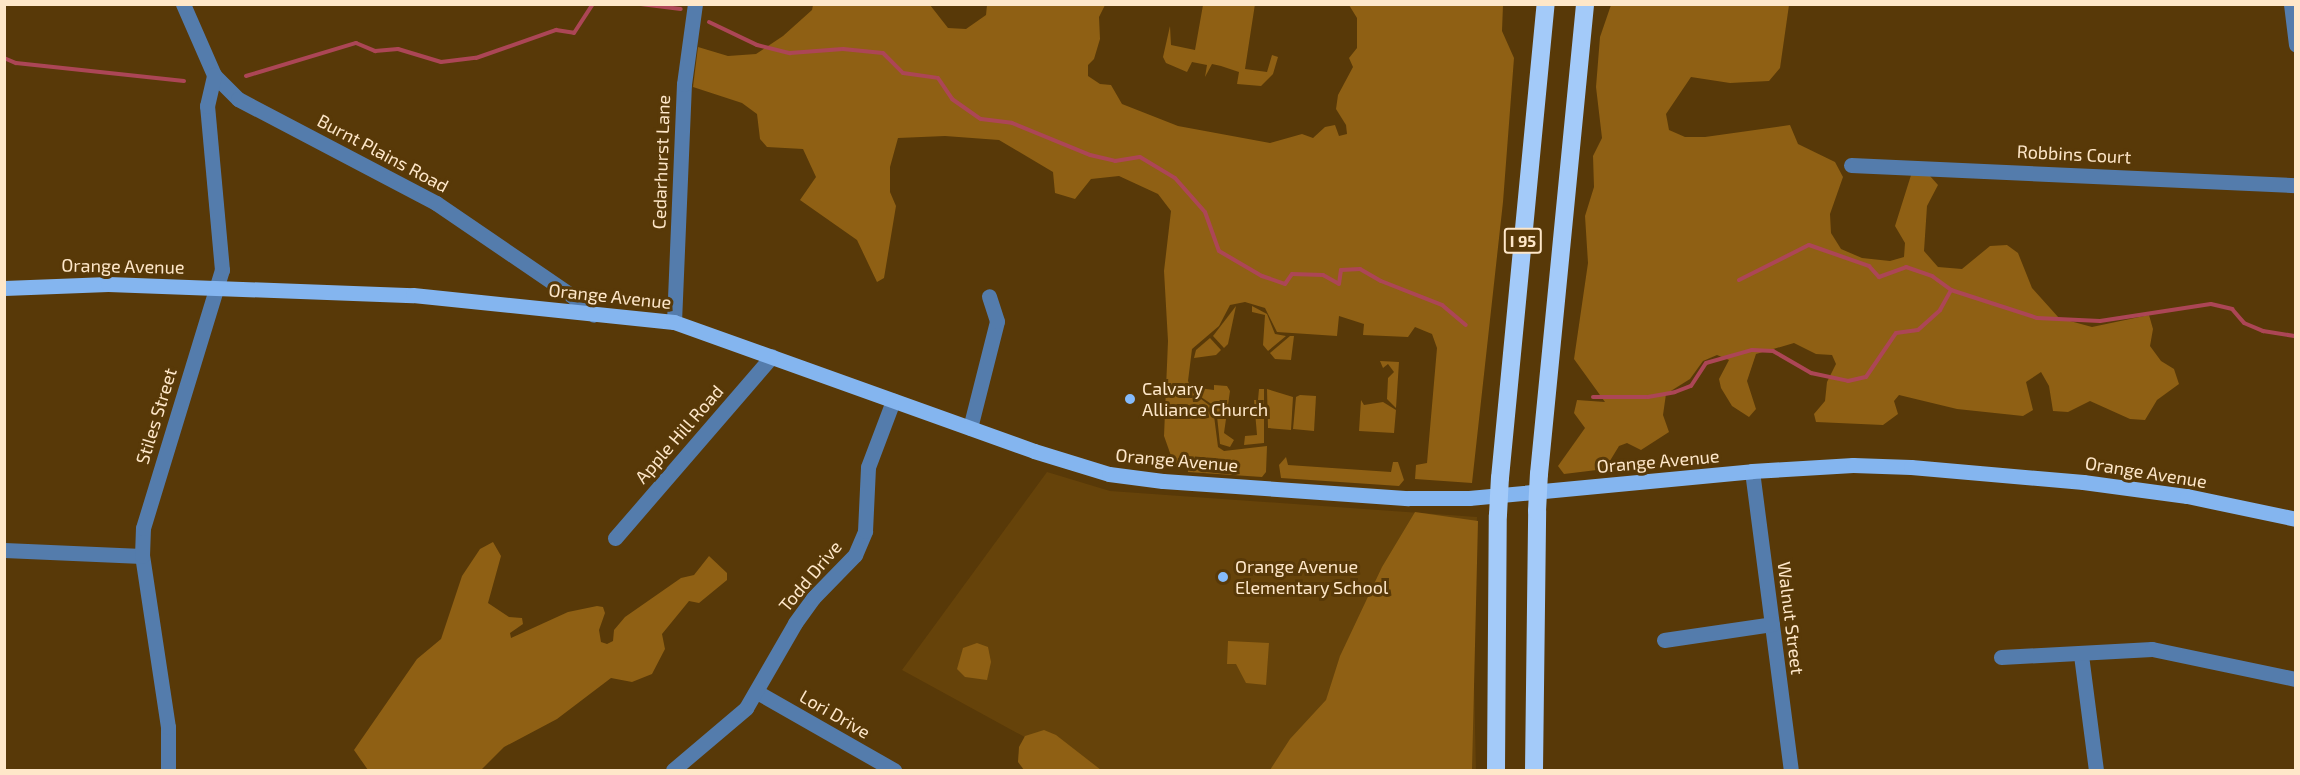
<!DOCTYPE html>
<style>
body{margin:0}
#map{position:relative;width:2300px;height:775px;overflow:hidden;background:#583908;font-family:"Exo 2",sans-serif}
div>[style]{position:absolute}
[style*='--x']{left:calc(var(--x)*1px);top:calc(var(--y)*1px);width:calc(var(--w)*1px);rotate:calc(var(--a)*1deg)}
.built>*{inset:0;background:#66430a}
.green>*{inset:0;background:#8f6014}
.stream>*{height:4px;margin:-2px;padding:0 2px;transform-origin:2px;border-radius:2px;background:#ac4656}
.minor>*{height:15px;margin:-7.5px;padding:0 7.5px;transform-origin:7.5px;border-radius:7.5px;background:#547cac}
.major>*{height:15px;margin:-7.5px;padding:0 7.5px;transform-origin:7.5px;border-radius:7.5px;background:#84b5ef}
.highway>*{height:18px;margin:-9px;padding:0 9px;transform-origin:9px;border-radius:9px;background:#a3caf9}
.highway-bridge>*{height:18px;margin:-9px;padding:0 9px;transform-origin:9px;border-radius:9px;background:#a3caf9}
.dots>*{width:16px;height:16px;translate:-50% -50%;box-sizing:border-box;border:3px solid #583908;border-radius:50%}
span{translate:-50% -50%;white-space:nowrap;text-align:center;line-height:1.15;-webkit-text-stroke:6px #583908;paint-order:stroke}
.shield-label span{padding:2px 4px;background:#583908;border:2px solid;border-radius:4px;-webkit-text-stroke-width:0}
.shield-label{font-size:16px;color:#fee7c9;font-weight:700}
.street-label{font-size:18px;color:#fee7c9}
.poi-label{font-size:18px;color:#fee7c9}
.left{translate:0 -50%;text-align:left}
.frame{position:absolute;inset:0;border:6px solid #fee7c9;pointer-events:none}
</style>
<div id="map">
<div class="built">
<i style="clip-path:polygon(1047px 472px,1110px 491px,1477px 517px,1473px 636px,1476px 770px,1085px 770px,902px 670px)"></i>
</div>
<div class="green">
<i style="clip-path:polygon(1255px 4px,1245px 69px,1267px 72px,1272px 55px,1278px 57px,1273px 74px,1261px 86px,1237px 84px,1239px 72px,1221px 66px,1212px 64px,1205px 77px,1207px 65px,1192px 62px,1187px 72px,1166px 63px,1163px 57px,1170px 26px,1171px 45px,1195px 50px,1203px 5px)"></i>
<i style="clip-path:polygon(813px 5px,930px 5px,948px 28px,966px 29px,986px 15px,987px 5px,1105px 5px,1099px 17px,1100px 39px,1094px 59px,1088px 65px,1088px 76px,1100px 84px,1111px 85px,1122px 104px,1178px 126px,1270px 143px,1302px 134px,1313px 138px,1325px 127px,1335px 125px,1339px 136px,1347px 134px,1346px 125px,1336px 109px,1338px 95px,1353px 67px,1349px 58px,1357px 48px,1357px 18px,1349px 5px,1503px 5px,1502px 31px,1514px 58px,1503px 202px,1472px 483px,1415px 479px,1416px 465px,1427px 463px,1437px 348px,1432px 334px,1415px 327px,1408px 337px,1363px 335px,1364px 324px,1339px 316px,1337px 336px,1277px 332px,1265px 308px,1245px 302px,1230px 305px,1219px 326px,1192px 349px,1188px 381px,1193px 393px,1213px 408px,1218px 447px,1224px 451px,1267px 446px,1266px 472px,1262px 477px,1188px 472px,1188px 466px,1175px 467px,1164px 436px,1168px 341px,1164px 271px,1171px 211px,1158px 194px,1119px 176px,1091px 179px,1075px 199px,1055px 193px,1053px 172px,999px 140px,945px 136px,898px 138px,890px 167px,890px 192px,896px 206px,884px 278px,877px 282px,857px 240px,800px 200px,816px 177px,803px 149px,767px 147px,760px 139px,757px 114px,742px 103px,693px 87px,698px 47px,728px 56px,756px 54px,783px 36px,812px 10px)"></i>
<i style="clip-path:polygon(1611px 5px,1789px 5px,1780px 68px,1769px 81px,1730px 83px,1691px 77px,1666px 114px,1669px 130px,1685px 137px,1705px 137px,1790px 125px,1798px 144px,1835px 162px,1843px 177px,1830px 214px,1831px 233px,1841px 249px,1862px 258px,1890px 261px,1904px 257px,1905px 243px,1895px 226px,1912px 172px,1930px 176px,1938px 185px,1927px 206px,1924px 251px,1938px 267px,1962px 269px,1990px 246px,2007px 245px,2018px 253px,2032px 288px,2059px 318px,2092px 327px,2149px 315px,2153px 329px,2150px 346px,2161px 361px,2174px 369px,2179px 384px,2157px 400px,2145px 420px,2130px 419px,2090px 401px,2068px 412px,2053px 411px,2049px 386px,2041px 372px,2026px 382px,2033px 410px,2023px 416px,1957px 409px,1899px 395px,1894px 401px,1898px 414px,1883px 425px,1816px 422px,1814px 414px,1825px 401px,1827px 382px,1836px 364px,1832px 355px,1816px 354px,1794px 343px,1756px 354px,1747px 381px,1756px 409px,1749px 417px,1732px 406px,1721px 388px,1719px 379px,1729px 360px,1717px 355px,1703px 361px,1690px 379px,1666px 394px,1663px 415px,1669px 432px,1641px 450px,1627px 443px,1619px 446px,1605px 469px,1564px 474px,1558px 466px,1585px 428px,1574px 413px,1577px 400px,1605px 402px,1574px 359px,1588px 263px,1585px 216px,1594px 187px,1593px 156px,1602px 138px,1596px 87px,1600px 37px)"></i>
<i style="clip-path:polygon(1236px 306px,1228px 344px,1224px 348px,1213px 336px)"></i>
<i style="clip-path:polygon(1252px 306px,1267px 314px,1275px 334px,1286px 336px,1268px 351px,1263px 345px,1265px 315px,1252px 312px)"></i>
<i style="clip-path:polygon(1290px 336px,1294px 336px,1291px 360px,1275px 359px,1270px 353px)"></i>
<i style="clip-path:polygon(1210px 338px,1221px 350px,1216px 355px,1194px 358px,1196px 350px)"></i>
<i style="clip-path:polygon(1380px 361px,1399px 362px,1396px 408px,1387px 399px,1388px 378px,1394px 372px,1388px 364px,1383px 368px)"></i>
<i style="clip-path:polygon(1198px 384px,1198px 388px,1214px 390px,1214px 385px,1227px 386px,1230px 391px,1224px 433px,1234px 440px,1230px 447px,1220px 444px,1216px 407px,1198px 395px,1191px 385px)"></i>
<i style="clip-path:polygon(1259px 389px,1264px 389px,1264px 443px,1244px 445px,1245px 436px,1257px 435px,1254px 400px,1258px 400px)"></i>
<i style="clip-path:polygon(1267px 389px,1293px 397px,1291px 430px,1268px 428px)"></i>
<i style="clip-path:polygon(1300px 395px,1316px 396px,1314px 431px,1293px 429px,1296px 397px)"></i>
<i style="clip-path:polygon(1361px 400px,1364px 405px,1383px 402px,1396px 410px,1394px 433px,1359px 431px)"></i>
<i style="clip-path:polygon(1286px 457px,1288px 465px,1391px 472px,1393px 462px,1398px 462px,1404px 480px,1399px 486px,1281px 478px,1279px 465px)"></i>
<i style="clip-path:polygon(1415px 512px,1478px 521px,1472px 770px,1270px 770px,1290px 739px,1326px 700px,1340px 656px,1382px 567px)"></i>
<i style="clip-path:polygon(493px 542px,501px 556px,488px 603px,509px 617px,522px 618px,523px 624px,510px 633px,511px 638px,568px 612px,597px 606px,603px 607px,605px 613px,599px 630px,601px 642px,607px 644px,613px 641px,614px 630px,625px 617px,681px 578px,694px 575px,709px 556px,727px 573px,727px 580px,699px 603px,689px 601px,662px 634px,665px 649px,652px 674px,632px 682px,611px 678px,557px 719px,504px 747px,481px 770px,368px 770px,354px 750px,417px 659px,441px 639px,462px 576px,480px 549px)"></i>
<i style="clip-path:polygon(1228px 641px,1269px 643px,1266px 685px,1246px 683px,1236px 664px,1227px 664px)"></i>
<i style="clip-path:polygon(977px 643px,988px 647px,991px 662px,987px 680px,965px 677px,957px 669px,963px 648px)"></i>
<i style="clip-path:polygon(1044px 730px,1056px 735px,1101px 770px,1024px 770px,1018px 762px,1019px 747px,1025px 736px)"></i>
</div>
<div class="stream">
<i style="--x:641;--y:4;--w:40;--a:7.1"></i>
<i style="--x:709;--y:22;--w:53;--a:25.6"></i>
<i style="--x:757;--y:45;--w:34;--a:14"></i>
<i style="--x:790;--y:53;--w:53;--a:-4.3"></i>
<i style="--x:843;--y:49;--w:40;--a:5.7"></i>
<i style="--x:883;--y:53;--w:28;--a:45"></i>
<i style="--x:903;--y:73;--w:35;--a:8"></i>
<i style="--x:938;--y:78;--w:25;--a:56"></i>
<i style="--x:952;--y:99;--w:35;--a:35"></i>
<i style="--x:981;--y:119;--w:31;--a:7"></i>
<i style="--x:1012;--y:123;--w:84;--a:22.3"></i>
<i style="--x:1090;--y:155;--w:26;--a:13"></i>
<i style="--x:1115;--y:161;--w:25;--a:-9"></i>
<i style="--x:1140;--y:157;--w:41;--a:31"></i>
<i style="--x:1175;--y:178;--w:45;--a:48.6"></i>
<i style="--x:1205;--y:212;--w:41;--a:70.3"></i>
<i style="--x:1219;--y:251;--w:50;--a:30.2"></i>
<i style="--x:1262;--y:276;--w:24;--a:19"></i>
<i style="--x:1285;--y:284;--w:12;--a:-55"></i>
<i style="--x:1292;--y:274;--w:31;--a:2"></i>
<i style="--x:1323;--y:275;--w:18;--a:29"></i>
<i style="--x:1339;--y:284;--w:14;--a:-82"></i>
<i style="--x:1341;--y:270;--w:19;--a:-3"></i>
<i style="--x:1360;--y:269;--w:24;--a:30"></i>
<i style="--x:1381;--y:281;--w:66;--a:21.5"></i>
<i style="--x:1442;--y:305;--w:31;--a:40"></i>
<i style="--x:4;--y:58;--w:13;--a:23"></i>
<i style="--x:16;--y:63;--w:169;--a:6.1"></i>
<i style="--x:246;--y:76;--w:115;--a:-16.7"></i>
<i style="--x:356;--y:43;--w:21;--a:23"></i>
<i style="--x:375;--y:51;--w:23;--a:-5"></i>
<i style="--x:398;--y:49;--w:45;--a:16.8"></i>
<i style="--x:441;--y:62;--w:35;--a:-7"></i>
<i style="--x:476;--y:58;--w:85;--a:-19.3"></i>
<i style="--x:556;--y:30;--w:18;--a:9"></i>
<i style="--x:574;--y:33;--w:35;--a:-57"></i>
<i style="--x:1739;--y:280;--w:78;--a:-26.6"></i>
<i style="--x:1809;--y:245;--w:64;--a:19.3"></i>
<i style="--x:1869;--y:266;--w:15;--a:48"></i>
<i style="--x:1879;--y:277;--w:29;--a:-20"></i>
<i style="--x:1906;--y:267;--w:28;--a:19"></i>
<i style="--x:1932;--y:276;--w:24;--a:36"></i>
<i style="--x:1593;--y:397;--w:55;--a:0"></i>
<i style="--x:1648;--y:397;--w:27;--a:-10"></i>
<i style="--x:1675;--y:392;--w:17;--a:-21"></i>
<i style="--x:1691;--y:386;--w:27;--a:-57"></i>
<i style="--x:1706;--y:363;--w:48;--a:-15.8"></i>
<i style="--x:1752;--y:350;--w:21;--a:3"></i>
<i style="--x:1773;--y:351;--w:44;--a:30.1"></i>
<i style="--x:1811;--y:373;--w:38;--a:12"></i>
<i style="--x:1848;--y:381;--w:18;--a:-13"></i>
<i style="--x:1866;--y:377;--w:53;--a:-55.7"></i>
<i style="--x:1896;--y:333;--w:22;--a:-8"></i>
<i style="--x:1918;--y:330;--w:30;--a:-42"></i>
<i style="--x:1940;--y:310;--w:23;--a:-61"></i>
<i style="--x:1951;--y:290;--w:90;--a:18"></i>
<i style="--x:2037;--y:318;--w:63;--a:2.7"></i>
<i style="--x:2100;--y:321;--w:112;--a:-8.7"></i>
<i style="--x:2211;--y:304;--w:22;--a:13"></i>
<i style="--x:2232;--y:309;--w:18;--a:49"></i>
<i style="--x:2244;--y:323;--w:21;--a:23"></i>
<i style="--x:2263;--y:331;--w:33;--a:9"></i>
</div>
<div class="minor">
<i style="--x:183;--y:4;--w:77;--a:66.4"></i>
<i style="--x:214;--y:75;--w:34;--a:45"></i>
<i style="--x:238;--y:99;--w:224;--a:27.7"></i>
<i style="--x:436;--y:203;--w:163;--a:34.3"></i>
<i style="--x:571;--y:295;--w:30;--a:41"></i>
<i style="--x:2291;--y:4;--w:41;--a:83"></i>
<i style="--x:1851;--y:165;--w:445;--a:2.6"></i>
<i style="--x:674;--y:322;--w:238;--a:-87.6"></i>
<i style="--x:684;--y:84;--w:81;--a:-82.2"></i>
<i style="--x:970;--y:428;--w:110;--a:-75.8"></i>
<i style="--x:997;--y:321;--w:26;--a:-108"></i>
<i style="--x:1752;--y:471;--w:302;--a:82.6"></i>
<i style="--x:615;--y:538;--w:240;--a:-49.2"></i>
<i style="--x:4;--y:550;--w:138;--a:2.5"></i>
<i style="--x:1664;--y:640;--w:109;--a:-8.4"></i>
<i style="--x:2081;--y:655;--w:116;--a:82.6"></i>
<i style="--x:2001;--y:657;--w:151;--a:-3"></i>
<i style="--x:2152;--y:649;--w:147;--a:11.8"></i>
<i style="--x:757;--y:692;--w:158;--a:29.7"></i>
<i style="--x:168;--y:770;--w:43;--a:-90"></i>
<i style="--x:168;--y:727;--w:173;--a:-98.6"></i>
<i style="--x:142;--y:556;--w:28;--a:-88"></i>
<i style="--x:143;--y:528;--w:270;--a:-73"></i>
<i style="--x:222;--y:270;--w:165;--a:-95.2"></i>
<i style="--x:207;--y:106;--w:32;--a:-77"></i>
<i style="--x:673;--y:770;--w:96;--a:-40.3"></i>
<i style="--x:746;--y:708;--w:98;--a:-60"></i>
<i style="--x:795;--y:623;--w:31;--a:-54"></i>
<i style="--x:813;--y:598;--w:60;--a:-45.7"></i>
<i style="--x:855;--y:555;--w:26;--a:-67"></i>
<i style="--x:865;--y:531;--w:64;--a:-87.3"></i>
<i style="--x:868;--y:467;--w:71;--a:-69.3"></i>
</div>
<div class="major">
<i style="--x:4;--y:288;--w:104;--a:-2.2"></i>
<i style="--x:108;--y:284;--w:305;--a:2.1"></i>
<i style="--x:413;--y:295;--w:262;--a:5.9"></i>
<i style="--x:674;--y:322;--w:382;--a:19.7"></i>
<i style="--x:1034;--y:451;--w:78;--a:17"></i>
<i style="--x:1109;--y:474;--w:54;--a:7.4"></i>
<i style="--x:1163;--y:481;--w:246;--a:4"></i>
<i style="--x:1408;--y:498;--w:61;--a:0"></i>
<i style="--x:1469;--y:498;--w:284;--a:-5.4"></i>
<i style="--x:1752;--y:471;--w:101;--a:-3.4"></i>
<i style="--x:1853;--y:465;--w:58;--a:2"></i>
<i style="--x:1911;--y:467;--w:173;--a:5"></i>
<i style="--x:2083;--y:482;--w:105;--a:7.7"></i>
<i style="--x:2187;--y:496;--w:111;--a:11.9"></i>
</div>
<div class="highway">
<i style="--x:1539;--y:474;--w:472;--a:-84.4"></i>
<i style="--x:1500;--y:478;--w:476;--a:-84.5"></i>
<i style="--x:1496;--y:770;--w:255;--a:-89.6"></i>
<i style="--x:1534;--y:770;--w:259;--a:-89.3"></i>
</div>
<div class="highway-bridge">
<i style="--x:1537;--y:511;--w:37;--a:-87"></i>
<i style="--x:1498;--y:515;--w:37;--a:-87"></i>
</div>
<div class="dots">
<i style="left:1130px;top:399px;background:#85bbfb"></i>
<i style="left:1223px;top:577px;background:#85bbfb"></i>
</div>
<div class="shield-label">
<span style="left:1523px;top:241px">I 95</span>
</div>
<div class="street-label">
<span style="left:383px;top:153px;rotate:28deg">Burnt Plains Road</span>
<span style="left:2074px;top:154px;rotate:3deg">Robbins Court</span>
<span style="left:661px;top:162px;rotate:-88deg">Cedarhurst Lane</span>
<span style="left:123px;top:266px;rotate:1deg">Orange Avenue</span>
<span style="left:610px;top:296px;rotate:6deg">Orange Avenue</span>
<span style="left:156px;top:416px;rotate:-73deg">Stiles Street</span>
<span style="left:679px;top:434px;rotate:-49deg">Apple Hill Road</span>
<span style="left:1177px;top:460px;rotate:5deg">Orange Avenue</span>
<span style="left:1658px;top:461px;rotate:-5deg">Orange Avenue</span>
<span style="left:2146px;top:472px;rotate:9deg">Orange Avenue</span>
<span style="left:810px;top:576px;rotate:-50deg">Todd Drive</span>
<span style="left:1791px;top:618px;rotate:83deg">Walnut Street</span>
<span style="left:835px;top:714px;rotate:30deg">Lori Drive</span>
</div>
<div class="poi-label">
<span class="left" style="left:1142px;top:399px">Calvary<br>Alliance Church</span>
<span class="left" style="left:1235px;top:577px">Orange Avenue<br>Elementary School</span>
</div>
<div class="frame"></div>
</div>
